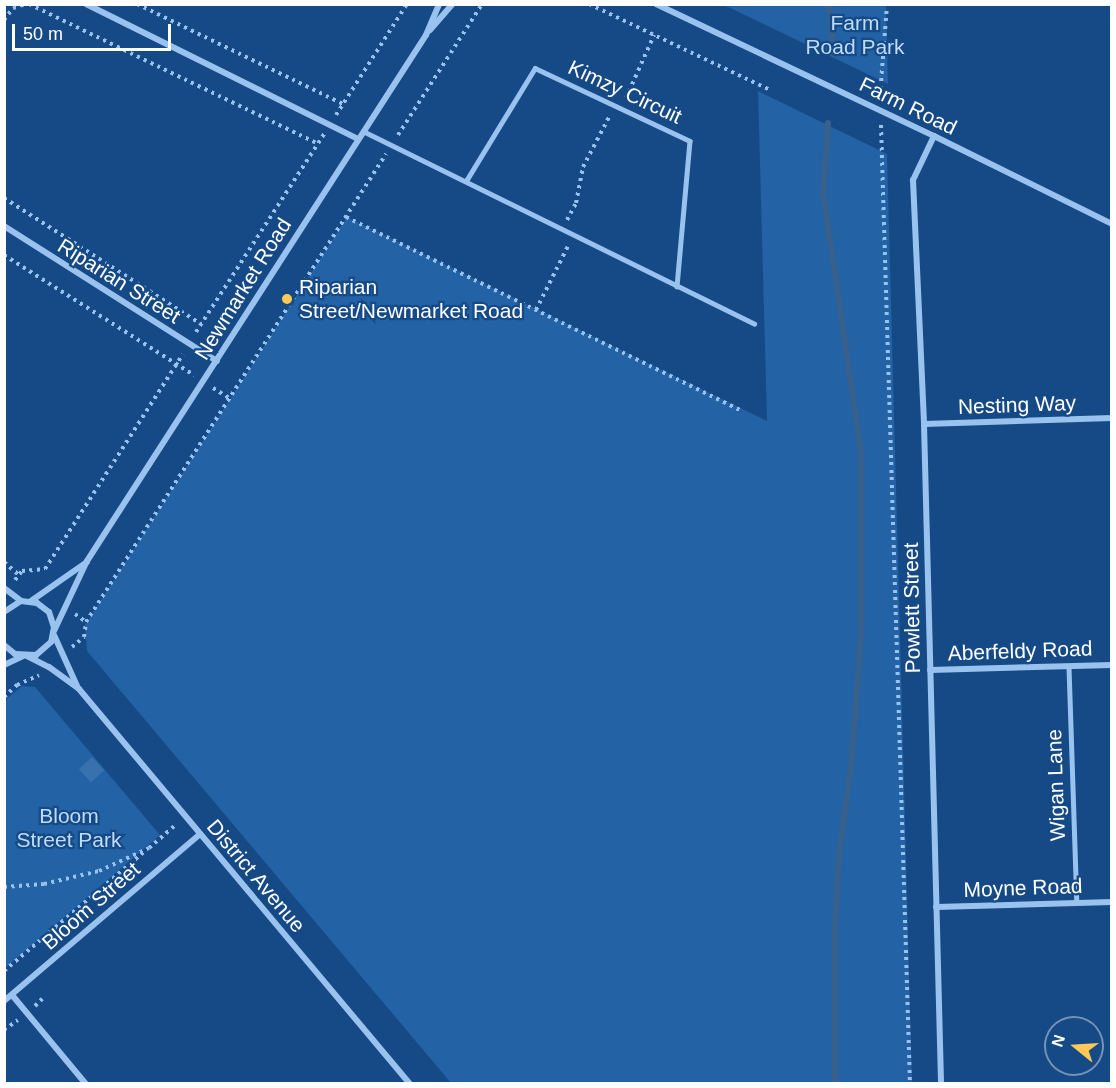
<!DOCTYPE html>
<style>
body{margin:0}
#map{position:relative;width:1116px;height:1088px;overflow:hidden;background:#154a86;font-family:Arial,sans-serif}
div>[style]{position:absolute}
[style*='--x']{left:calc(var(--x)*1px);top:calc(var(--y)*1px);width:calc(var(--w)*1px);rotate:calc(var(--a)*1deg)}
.green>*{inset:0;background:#2362a4}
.stream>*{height:6px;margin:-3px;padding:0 3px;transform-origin:3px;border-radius:3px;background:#38608c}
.building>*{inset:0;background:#3872ae;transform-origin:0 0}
.path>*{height:4px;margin-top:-2px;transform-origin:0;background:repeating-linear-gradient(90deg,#99c3ee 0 3px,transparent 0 7.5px)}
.service>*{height:4.5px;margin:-2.25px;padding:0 2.25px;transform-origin:2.25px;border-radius:2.25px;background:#99c3ee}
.minor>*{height:6px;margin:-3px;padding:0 3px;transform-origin:3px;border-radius:3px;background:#99c3ee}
.dots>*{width:16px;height:16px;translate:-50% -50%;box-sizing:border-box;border:3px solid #154a86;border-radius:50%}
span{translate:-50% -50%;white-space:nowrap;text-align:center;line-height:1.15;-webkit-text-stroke:4.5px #154a86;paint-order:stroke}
.park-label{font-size:21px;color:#bfdcfb}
.street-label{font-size:21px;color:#fff}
.poi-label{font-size:21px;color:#fff}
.left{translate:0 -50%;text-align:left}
.frame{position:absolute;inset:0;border:6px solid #fff;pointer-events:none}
.north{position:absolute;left:1044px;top:1016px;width:60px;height:60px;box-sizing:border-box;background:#154a86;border:2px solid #7392b6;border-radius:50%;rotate:288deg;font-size:16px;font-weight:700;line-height:24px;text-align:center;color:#fff}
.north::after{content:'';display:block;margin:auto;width:21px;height:27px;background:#ffc857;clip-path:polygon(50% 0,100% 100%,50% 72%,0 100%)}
.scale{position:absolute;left:12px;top:24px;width:159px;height:27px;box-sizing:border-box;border:3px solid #fff;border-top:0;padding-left:8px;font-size:18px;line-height:21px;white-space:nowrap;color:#fff;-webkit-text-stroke:4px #154a86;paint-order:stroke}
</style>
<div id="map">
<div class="green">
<i style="clip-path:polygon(724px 5px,886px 5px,888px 84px)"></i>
<i style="clip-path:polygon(758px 91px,887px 154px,912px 1083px,451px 1083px,87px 651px,85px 625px,347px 217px,767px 421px)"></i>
<i style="clip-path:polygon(22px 686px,35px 687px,160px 835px,5px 968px,5px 700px)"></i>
</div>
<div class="stream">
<i style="--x:829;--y:4;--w:51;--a:84.4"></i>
<i style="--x:828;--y:123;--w:69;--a:94.1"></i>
<i style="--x:823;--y:192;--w:265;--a:81.7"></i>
<i style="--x:861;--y:454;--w:182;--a:90"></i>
<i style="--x:861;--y:636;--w:130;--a:94.4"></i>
<i style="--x:851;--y:766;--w:89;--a:97.8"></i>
<i style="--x:839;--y:854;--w:72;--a:93.2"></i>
<i style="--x:835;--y:926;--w:158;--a:90"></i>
</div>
<div class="building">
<i style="left:92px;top:757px;width:18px;height:18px;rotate:47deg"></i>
</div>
<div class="path">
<i style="--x:29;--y:4;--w:321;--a:25.8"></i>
<i style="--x:137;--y:4;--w:229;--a:25.9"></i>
<i style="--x:589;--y:4;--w:200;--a:25.4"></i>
<i style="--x:4;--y:20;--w:15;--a:-53"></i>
<i style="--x:13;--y:8;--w:13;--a:-18"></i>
<i style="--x:880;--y:96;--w:92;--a:-85.6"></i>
<i style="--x:626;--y:98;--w:69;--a:-66"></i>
<i style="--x:336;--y:115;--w:132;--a:-57.4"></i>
<i style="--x:881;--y:125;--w:959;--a:88.27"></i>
<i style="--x:398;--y:135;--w:156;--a:-57.3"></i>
<i style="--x:4;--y:198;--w:234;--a:32.6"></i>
<i style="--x:346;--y:217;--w:439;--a:26.1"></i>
<i style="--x:567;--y:220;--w:19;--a:-62"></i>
<i style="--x:576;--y:203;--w:37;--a:-79"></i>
<i style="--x:583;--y:167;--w:56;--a:-62.5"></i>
<i style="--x:4;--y:255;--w:225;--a:32.3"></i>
<i style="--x:536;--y:310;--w:72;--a:-63.4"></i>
<i style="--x:196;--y:332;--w:236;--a:-57.1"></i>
<i style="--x:213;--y:388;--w:19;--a:32"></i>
<i style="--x:4;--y:562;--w:20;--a:41"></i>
<i style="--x:15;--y:580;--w:11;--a:-52"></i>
<i style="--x:22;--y:571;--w:23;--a:-5"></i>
<i style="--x:45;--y:569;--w:255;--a:-57.3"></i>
<i style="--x:75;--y:614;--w:14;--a:36"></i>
<i style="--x:72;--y:647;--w:16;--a:-40"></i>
<i style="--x:84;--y:637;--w:15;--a:-82"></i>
<i style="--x:86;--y:622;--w:556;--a:-57.34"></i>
<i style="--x:4;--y:697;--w:18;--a:-43"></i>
<i style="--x:17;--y:685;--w:24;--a:-24"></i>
<i style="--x:4;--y:887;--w:40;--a:-4.3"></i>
<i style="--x:44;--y:884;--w:57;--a:-13.3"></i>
<i style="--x:99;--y:871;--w:55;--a:-24.7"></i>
<i style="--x:149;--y:848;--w:37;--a:-41"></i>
<i style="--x:4;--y:971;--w:184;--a:-40.4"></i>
<i style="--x:35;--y:1006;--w:11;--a:-45"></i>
<i style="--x:4;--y:1030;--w:17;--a:-36"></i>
</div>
<div class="service">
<i style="--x:363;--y:131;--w:436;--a:26.2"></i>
<i style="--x:466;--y:181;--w:132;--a:-58.6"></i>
<i style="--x:535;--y:68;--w:171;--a:25.2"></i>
<i style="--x:690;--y:141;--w:146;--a:95.1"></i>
<i style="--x:1069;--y:667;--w:236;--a:88.1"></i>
</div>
<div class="minor">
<i style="--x:86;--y:4;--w:304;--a:26.4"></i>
<i style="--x:656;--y:4;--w:308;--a:25.4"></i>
<i style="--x:934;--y:136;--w:199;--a:26.3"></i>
<i style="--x:430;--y:30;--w:35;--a:-49"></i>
<i style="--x:934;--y:136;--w:49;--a:115.5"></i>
<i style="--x:913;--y:180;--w:244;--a:87.4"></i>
<i style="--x:924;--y:424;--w:660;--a:88.52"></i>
<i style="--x:4;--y:226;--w:252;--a:32.4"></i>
<i style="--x:924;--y:424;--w:188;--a:-1.8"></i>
<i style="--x:4;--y:588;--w:21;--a:37"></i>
<i style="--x:31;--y:601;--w:68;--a:-34.9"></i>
<i style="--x:4;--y:612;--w:20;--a:-33"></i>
<i style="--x:21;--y:601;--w:16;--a:7"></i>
<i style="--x:37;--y:603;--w:15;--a:37"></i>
<i style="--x:49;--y:612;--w:16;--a:72"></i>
<i style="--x:54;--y:627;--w:15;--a:101"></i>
<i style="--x:51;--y:642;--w:20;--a:139"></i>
<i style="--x:36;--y:655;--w:21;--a:-177"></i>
<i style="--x:15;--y:654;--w:14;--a:-141"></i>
<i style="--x:54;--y:631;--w:77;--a:-64.8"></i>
<i style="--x:87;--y:561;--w:626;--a:-57.2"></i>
<i style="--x:426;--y:35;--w:34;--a:-67"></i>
<i style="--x:54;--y:635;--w:56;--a:65.7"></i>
<i style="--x:27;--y:656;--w:25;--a:27"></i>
<i style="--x:49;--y:667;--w:37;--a:36"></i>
<i style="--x:79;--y:689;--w:515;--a:50.04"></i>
<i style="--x:4;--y:665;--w:21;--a:-25"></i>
<i style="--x:930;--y:670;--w:182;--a:-1.6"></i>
<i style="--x:936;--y:907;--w:176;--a:-1.6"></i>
<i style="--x:12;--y:995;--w:116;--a:50.3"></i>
<i style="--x:4;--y:1001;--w:256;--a:-40.4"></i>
</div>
<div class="dots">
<i style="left:287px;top:299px;background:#ffc857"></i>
</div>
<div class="park-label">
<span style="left:855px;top:35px">Farm<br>Road Park</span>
<span style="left:69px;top:828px">Bloom<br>Street Park</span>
</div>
<div class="street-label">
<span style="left:625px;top:92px;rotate:25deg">Kimzy Circuit</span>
<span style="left:908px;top:106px;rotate:26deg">Farm Road</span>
<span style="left:119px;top:281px;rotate:32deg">Riparian Street</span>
<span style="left:243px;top:289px;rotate:-58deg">Newmarket Road</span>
<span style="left:1017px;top:405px;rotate:-2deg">Nesting Way</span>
<span style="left:912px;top:608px;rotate:-91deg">Powlett Street</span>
<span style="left:1020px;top:651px;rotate:-2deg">Aberfeldy Road</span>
<span style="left:1056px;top:785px;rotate:-92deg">Wigan Lane</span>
<span style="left:256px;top:876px;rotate:50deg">District Avenue</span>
<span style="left:1023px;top:888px;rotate:-2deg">Moyne Road</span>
<span style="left:91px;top:906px;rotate:-41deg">Bloom Street</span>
</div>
<div class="poi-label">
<span class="left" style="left:299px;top:299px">Riparian<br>Street/Newmarket Road</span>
</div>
<div class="frame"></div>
<div class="north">N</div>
<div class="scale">50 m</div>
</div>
